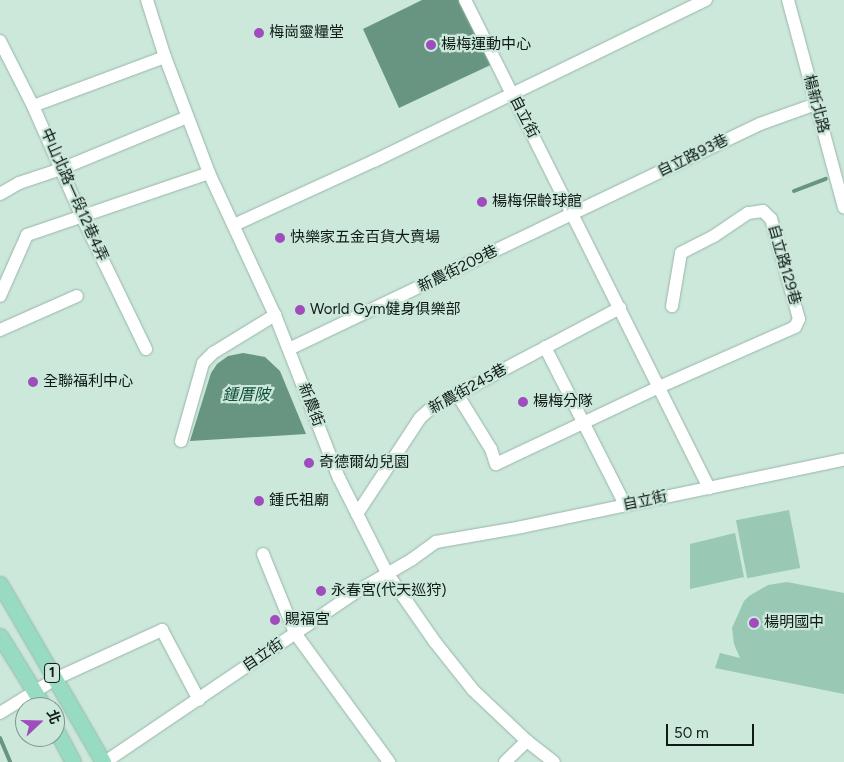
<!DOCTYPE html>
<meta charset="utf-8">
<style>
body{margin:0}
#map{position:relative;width:844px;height:762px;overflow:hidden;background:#cbe8db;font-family:Figtree,"Noto Sans TC",sans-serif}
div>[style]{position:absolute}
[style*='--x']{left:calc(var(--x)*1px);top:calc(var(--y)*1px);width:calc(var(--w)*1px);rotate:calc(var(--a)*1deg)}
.green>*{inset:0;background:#99c8b4;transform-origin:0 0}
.water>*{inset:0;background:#679581}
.stream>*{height:4px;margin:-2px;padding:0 2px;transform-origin:2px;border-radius:2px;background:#679581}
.roads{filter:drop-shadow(0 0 1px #98b5a8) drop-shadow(0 0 1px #98b5a8)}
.minor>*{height:12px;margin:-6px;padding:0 6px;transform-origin:6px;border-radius:6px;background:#fff}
.major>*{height:15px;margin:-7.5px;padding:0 7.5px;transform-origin:7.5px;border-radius:7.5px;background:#98dbc3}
.dots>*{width:14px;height:14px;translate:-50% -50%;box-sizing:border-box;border:2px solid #cbe8db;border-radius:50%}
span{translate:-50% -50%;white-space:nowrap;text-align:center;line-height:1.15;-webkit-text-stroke:4.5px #cbe8db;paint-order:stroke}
.shield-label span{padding:1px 4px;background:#cbe8db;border:1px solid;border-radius:4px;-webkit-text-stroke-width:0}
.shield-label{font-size:14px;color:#101a16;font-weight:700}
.poi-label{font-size:15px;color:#101a16}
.left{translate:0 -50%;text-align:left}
.street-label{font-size:15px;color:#101a16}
.water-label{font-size:16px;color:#104e3a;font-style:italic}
.north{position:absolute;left:15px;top:697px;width:50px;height:50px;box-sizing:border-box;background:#cbe8db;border:1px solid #80968c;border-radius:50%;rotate:69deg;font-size:14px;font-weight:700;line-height:20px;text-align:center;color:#101a16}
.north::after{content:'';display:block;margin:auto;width:18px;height:22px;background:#9f4dbc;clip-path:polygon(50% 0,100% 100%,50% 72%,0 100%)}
.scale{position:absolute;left:666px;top:724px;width:88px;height:22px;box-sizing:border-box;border:2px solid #101a16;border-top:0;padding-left:6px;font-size:15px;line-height:18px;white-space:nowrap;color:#101a16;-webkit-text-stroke:4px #cbe8db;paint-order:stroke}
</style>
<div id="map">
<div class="green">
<i style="left:789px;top:510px;width:59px;height:54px;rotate:79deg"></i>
<i style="clip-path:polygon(735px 533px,744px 577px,690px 589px,690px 544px)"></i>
<i style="clip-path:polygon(787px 582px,844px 593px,844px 694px,715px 668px,720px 653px,740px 658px,734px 644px,732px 628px,744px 601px,749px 596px,768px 585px)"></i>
</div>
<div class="water">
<i style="clip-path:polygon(422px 0,468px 0,499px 61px,399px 108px,363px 29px)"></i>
<i style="clip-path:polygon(243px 353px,265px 357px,280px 371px,306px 434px,190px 441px,211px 373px,217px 364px,228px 356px)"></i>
</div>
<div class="stream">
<i style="--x:794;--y:191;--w:34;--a:-21"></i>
<i style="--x:0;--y:738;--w:26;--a:67"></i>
</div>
<div class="roads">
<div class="minor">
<i style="--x:147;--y:0;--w:60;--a:72.5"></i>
<i style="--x:165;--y:57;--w:124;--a:69.2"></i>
<i style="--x:209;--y:173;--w:157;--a:65.1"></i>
<i style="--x:275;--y:315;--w:175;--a:68.6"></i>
<i style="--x:339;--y:478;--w:106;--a:63.2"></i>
<i style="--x:387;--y:573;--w:84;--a:55.2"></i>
<i style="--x:435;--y:642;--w:61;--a:51.6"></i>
<i style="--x:473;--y:690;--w:74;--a:43.4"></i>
<i style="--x:527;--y:741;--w:34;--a:38"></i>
<i style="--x:465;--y:0;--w:546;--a:63.43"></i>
<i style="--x:788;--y:0;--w:215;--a:74.9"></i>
<i style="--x:0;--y:41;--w:73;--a:63.1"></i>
<i style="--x:33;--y:106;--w:119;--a:66.2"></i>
<i style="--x:81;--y:215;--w:149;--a:64.1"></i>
<i style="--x:33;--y:106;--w:141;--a:-20.4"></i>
<i style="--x:0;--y:194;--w:22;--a:-30"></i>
<i style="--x:19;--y:183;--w:44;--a:-18.4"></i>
<i style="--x:61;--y:169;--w:136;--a:-22.4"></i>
<i style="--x:234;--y:225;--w:154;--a:-24.6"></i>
<i style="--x:374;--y:161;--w:369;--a:-25.9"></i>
<i style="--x:0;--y:296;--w:67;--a:-66.1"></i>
<i style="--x:27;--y:235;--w:192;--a:-18.8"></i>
<i style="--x:0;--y:330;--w:84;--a:-23.8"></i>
<i style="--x:545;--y:347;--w:177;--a:63.1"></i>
<i style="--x:289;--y:349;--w:522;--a:-25.53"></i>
<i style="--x:760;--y:124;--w:59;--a:-19.7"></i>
<i style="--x:457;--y:394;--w:65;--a:58.3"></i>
<i style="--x:491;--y:449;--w:16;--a:72"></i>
<i style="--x:496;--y:464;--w:180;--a:-25.3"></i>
<i style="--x:659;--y:387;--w:149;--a:-23.8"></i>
<i style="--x:795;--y:327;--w:9;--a:-63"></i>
<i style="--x:799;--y:319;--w:104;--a:-105.6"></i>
<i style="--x:771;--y:219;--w:11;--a:-135"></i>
<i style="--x:763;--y:211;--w:15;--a:172"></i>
<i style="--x:748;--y:213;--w:41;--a:145.9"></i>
<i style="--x:714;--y:236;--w:37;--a:153"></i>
<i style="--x:681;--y:253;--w:54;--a:99.6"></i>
<i style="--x:181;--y:441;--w:81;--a:-74.2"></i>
<i style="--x:203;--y:363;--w:14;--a:-45"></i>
<i style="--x:213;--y:353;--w:73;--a:-31.5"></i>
<i style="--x:357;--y:514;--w:115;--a:-56.7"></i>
<i style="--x:420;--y:418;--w:15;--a:-42"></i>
<i style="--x:431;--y:408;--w:214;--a:-27.9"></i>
<i style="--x:263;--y:554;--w:85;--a:67.9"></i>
<i style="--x:295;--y:633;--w:160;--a:53.9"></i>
<i style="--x:0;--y:713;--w:65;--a:-31.7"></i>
<i style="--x:55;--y:679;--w:118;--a:-24.6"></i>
<i style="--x:162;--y:630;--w:79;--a:62.1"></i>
<i style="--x:105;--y:762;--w:309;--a:-34.1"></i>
<i style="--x:361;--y:589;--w:58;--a:-30.1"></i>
<i style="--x:411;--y:560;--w:31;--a:-36"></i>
<i style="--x:436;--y:542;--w:87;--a:-9.9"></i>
<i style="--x:522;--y:527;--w:329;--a:-11.8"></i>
<i style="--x:505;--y:762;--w:30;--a:-44"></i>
</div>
<div class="major">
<i style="--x:0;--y:584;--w:206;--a:59.9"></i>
<i style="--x:0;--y:636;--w:84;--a:58.2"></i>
<i style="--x:55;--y:728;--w:38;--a:62"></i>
</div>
</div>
<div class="dots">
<i style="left:259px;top:33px;background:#9f4dbc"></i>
<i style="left:431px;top:45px;background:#9f4dbc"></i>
<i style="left:482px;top:202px;background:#9f4dbc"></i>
<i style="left:280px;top:238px;background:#9f4dbc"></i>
<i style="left:300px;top:310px;background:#9f4dbc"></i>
<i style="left:33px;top:382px;background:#9f4dbc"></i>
<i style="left:523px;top:402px;background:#9f4dbc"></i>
<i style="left:309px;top:463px;background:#9f4dbc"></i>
<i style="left:259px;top:501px;background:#9f4dbc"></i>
<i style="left:321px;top:591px;background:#9f4dbc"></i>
<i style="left:275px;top:620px;background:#9f4dbc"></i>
<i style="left:754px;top:623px;background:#9f4dbc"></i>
</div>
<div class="shield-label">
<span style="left:52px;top:673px">1</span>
</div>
<div class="poi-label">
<span class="left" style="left:269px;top:33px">梅崗靈糧堂</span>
<span class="left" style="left:441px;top:45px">楊梅運動中心</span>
<span class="left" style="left:492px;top:202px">楊梅保齡球館</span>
<span class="left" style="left:290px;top:238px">快樂家五金百貨大賣場</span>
<span class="left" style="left:310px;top:310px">World Gym健身俱樂部</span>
<span class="left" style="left:43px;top:382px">全聯福利中心</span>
<span class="left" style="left:533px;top:402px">楊梅分隊</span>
<span class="left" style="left:319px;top:463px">奇德爾幼兒園</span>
<span class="left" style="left:269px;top:501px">鍾氏祖廟</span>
<span class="left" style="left:331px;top:591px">永春宮(代天巡狩)</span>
<span class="left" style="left:285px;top:620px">賜福宮</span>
<span class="left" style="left:764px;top:623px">楊明國中</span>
</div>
<div class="street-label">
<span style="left:816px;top:104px;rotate:75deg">楊新北路</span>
<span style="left:524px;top:117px;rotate:63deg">自立街</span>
<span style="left:693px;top:156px;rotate:-26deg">自立路93巷</span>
<span style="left:74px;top:195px;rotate:66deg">中山北路一段12巷4弄</span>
<span style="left:784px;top:265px;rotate:74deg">自立路129巷</span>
<span style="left:458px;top:269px;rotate:-26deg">新農街209巷</span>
<span style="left:468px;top:389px;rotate:-29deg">新農街245巷</span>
<span style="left:311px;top:405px;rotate:69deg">新農街</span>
<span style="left:645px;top:501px;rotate:-12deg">自立街</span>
<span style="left:263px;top:655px;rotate:-34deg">自立街</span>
</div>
<div class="water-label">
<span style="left:246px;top:395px">鍾厝陂</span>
</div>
<div class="north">北</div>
<div class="scale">50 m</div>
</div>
